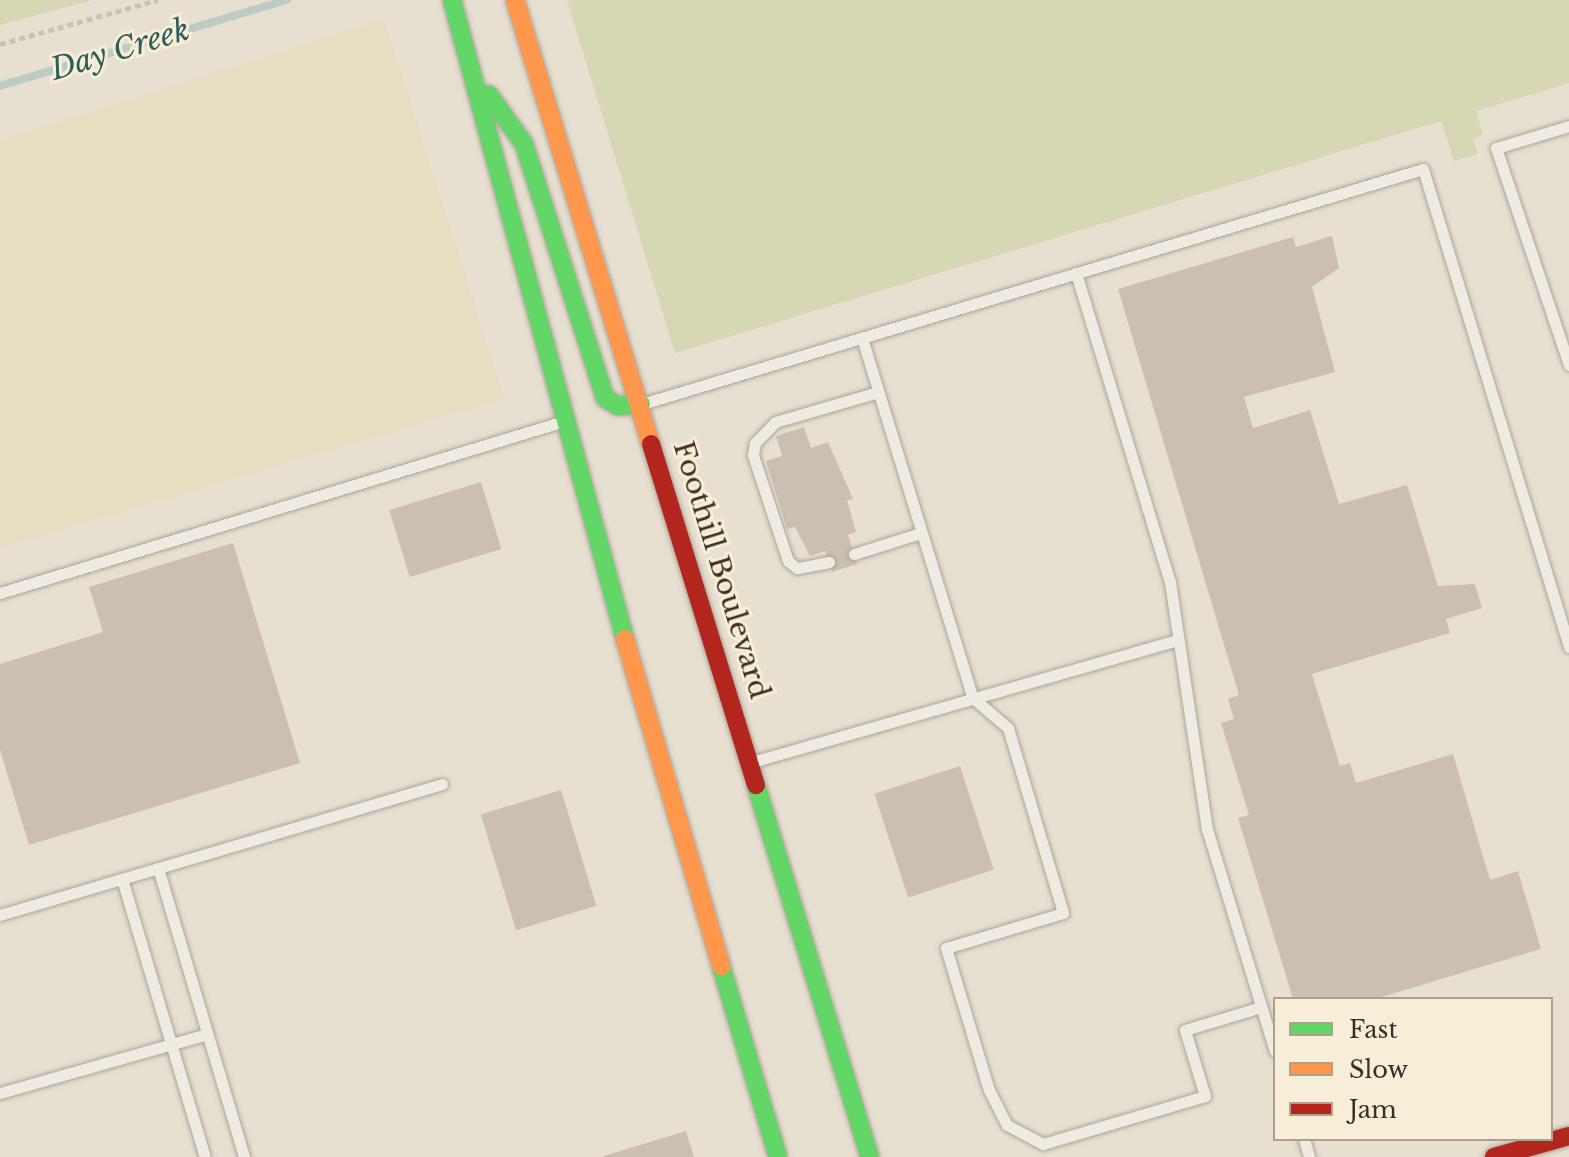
<!DOCTYPE html>
<style>
body{margin:0}
#map{position:relative;width:1569px;height:1157px;overflow:hidden;background:#e7e0d1;font-family:"Libre Baskerville",serif}
div>[style]{position:absolute}
[style*='--x']{left:calc(var(--x)*1px);top:calc(var(--y)*1px);width:calc(var(--w)*1px);rotate:calc(var(--a)*1deg)}
.farmland>*{inset:0;background:#e6dfc2}
.green>*{inset:0;background:#d6d7b3}
.stream>*{height:8px;margin:-4px;padding:0 4px;transform-origin:4px;border-radius:4px;background:#bcccc2}
.building>*{inset:0;background:#cbbfb2;transform-origin:0 0}
.path>*{height:5px;margin-top:-2.5px;transform-origin:0;background:repeating-linear-gradient(90deg,#c8c2b9 0 6px,transparent 0 10px)}
.roads{filter:drop-shadow(0 0 2px #ada599) drop-shadow(0 0 2px #ada599)}
.lane>*{height:11px;margin:-5.5px;padding:0 5.5px;transform-origin:5.5px;border-radius:5.5px;background:#efebe3}
.fast>*{height:18px;margin:-9px;padding:0 9px;transform-origin:9px;border-radius:9px;background:#63d668}
.slow>*{height:18px;margin:-9px;padding:0 9px;transform-origin:9px;border-radius:9px;background:#ff974d}
.jam>*{height:18px;margin:-9px;padding:0 9px;transform-origin:9px;border-radius:9px;background:#b3261e}
span{translate:-50% -50%;white-space:nowrap;text-align:center;line-height:1.15;-webkit-text-stroke:6px #f7eed8;paint-order:stroke}
.street-label{font-size:28px;color:#3d2e20}
.water-label{font-size:30px;color:#2f5d5a;font-style:italic}
.legend{position:absolute;left:1273px;top:997px;width:280px;height:144px;box-sizing:border-box;background:#f7eed8;border:2px solid #ada18e;margin:0;padding:10px 14px;list-style:none;font-size:24px;color:#3d2e20}
.legend li{display:flex;align-items:center;gap:16px;height:40px}
.legend b{width:40px;border:2px solid #ada18e}
</style>
<div id="map">
<div class="farmland">
<i style="clip-path:polygon(384px 19px,505px 399px,0 548px,0 140px)"></i>
</div>
<div class="green">
<i style="clip-path:polygon(0 0,93px 0,0 25px)"></i>
<i style="clip-path:polygon(567px 0,1569px 0,1569px 83px,1476px 111px,1483px 135px,1473px 139px,1478px 154px,1454px 161px,1441px 121px,675px 353px)"></i>
</div>
<div class="stream">
<i style="--x:0;--y:86;--w:300;--a:-16.7"></i>
</div>
<div class="building">
<i style="clip-path:polygon(1332px 236px,1339px 268px,1312px 287px,1335px 372px,1244px 397px,1253px 428px,1310px 410px,1339px 504px,1407px 485px,1438px 586px,1475px 584px,1482px 608px,1446px 619px,1450px 633px,1312px 674px,1340px 766px,1350px 763px,1356px 783px,1453px 754px,1490px 880px,1518px 871px,1541px 949px,1375px 999px,1293px 999px,1238px 818px,1249px 815px,1221px 723px,1234px 719px,1228px 699px,1239px 695px,1118px 289px,1293px 237px,1296px 247px)"></i>
<i style="clip-path:polygon(804px 427px,811px 448px,828px 442px,853px 499px,847px 500px,856px 532px,848px 535px,857px 564px,832px 572px,825px 551px,810px 556px,795px 527px,787px 529px,766px 461px,782px 456px,776px 436px)"></i>
<i style="left:481px;top:482px;width:70px;height:96px;rotate:73deg"></i>
<i style="clip-path:polygon(233px 543px,300px 763px,29px 845px,0 750px,0 664px,103px 632px,89px 587px)"></i>
<i style="left:960px;top:766px;width:109px;height:90px;rotate:72deg"></i>
<i style="left:561px;top:790px;width:121px;height:84px;rotate:73deg"></i>
<i style="clip-path:polygon(686px 1131px,694px 1157px,604px 1157px,604px 1156px)"></i>
</div>
<div class="path">
<i style="--x:0;--y:44;--w:164;--a:-15.6"></i>
</div>
<div class="roads">
<div class="lane">
<i style="--x:1569;--y:126;--w:76;--a:163.2"></i>
<i style="--x:1496;--y:148;--w:229;--a:71.4"></i>
<i style="--x:1076;--y:273;--w:323;--a:73.1"></i>
<i style="--x:1170;--y:582;--w:250;--a:81.5"></i>
<i style="--x:1207;--y:829;--w:232;--a:73"></i>
<i style="--x:862;--y:338;--w:377;--a:72.9"></i>
<i style="--x:973;--y:698;--w:46;--a:40.6"></i>
<i style="--x:1008;--y:728;--w:193;--a:73.4"></i>
<i style="--x:1063;--y:913;--w:122;--a:163.3"></i>
<i style="--x:946;--y:948;--w:148;--a:73.2"></i>
<i style="--x:989;--y:1090;--w:39;--a:63"></i>
<i style="--x:1007;--y:1125;--w:41;--a:27.8"></i>
<i style="--x:1043;--y:1144;--w:169;--a:-16.5"></i>
<i style="--x:1205;--y:1096;--w:69;--a:-106.9"></i>
<i style="--x:1185;--y:1030;--w:76;--a:-16.8"></i>
<i style="--x:645;--y:403;--w:812;--a:-16.74"></i>
<i style="--x:1423;--y:169;--w:500;--a:73"></i>
<i style="--x:854;--y:554;--w:70;--a:-17.4"></i>
<i style="--x:829;--y:562;--w:33;--a:169"></i>
<i style="--x:797;--y:568;--w:11;--a:-142"></i>
<i style="--x:788;--y:561;--w:112;--a:-108.3"></i>
<i style="--x:753;--y:455;--w:12;--a:-81"></i>
<i style="--x:755;--y:443;--w:29;--a:-46"></i>
<i style="--x:775;--y:422;--w:107;--a:-16.2"></i>
<i style="--x:0;--y:593;--w:586;--a:-16.95"></i>
<i style="--x:752;--y:762;--w:443;--a:-16"></i>
<i style="--x:158;--y:868;--w:302;--a:73.4"></i>
<i style="--x:122;--y:879;--w:290;--a:73.4"></i>
<i style="--x:0;--y:915;--w:461;--a:-16.5"></i>
<i style="--x:0;--y:1093;--w:215;--a:-15.9"></i>
<i style="--x:1304;--y:1139;--w:19;--a:74"></i>
</div>
<div class="fast">
<i style="--x:452;--y:0;--w:662;--a:74.85"></i>
<i style="--x:489;--y:95;--w:60;--a:54.5"></i>
<i style="--x:524;--y:144;--w:267;--a:72.3"></i>
<i style="--x:605;--y:398;--w:15;--a:32"></i>
<i style="--x:618;--y:406;--w:23;--a:-5"></i>
<i style="--x:756;--y:785;--w:389;--a:73"></i>
<i style="--x:721;--y:966;--w:199;--a:73.4"></i>
</div>
<div class="slow">
<i style="--x:515;--y:0;--w:464;--a:73"></i>
<i style="--x:625;--y:639;--w:341;--a:73.6"></i>
</div>
<div class="jam">
<i style="--x:651;--y:444;--w:357;--a:72.9"></i>
<i style="--x:1494;--y:1157;--w:78;--a:-15.6"></i>
</div>
</div>
<div class="street-label">
<span style="left:721px;top:570px;rotate:73deg">Foothill Boulevard</span>
</div>
<div class="water-label">
<span style="left:120px;top:50px;rotate:-17deg">Day Creek</span>
</div>
<ul class="legend">
<li><b style="height:10px;background:#63d668"></b>Fast</li>
<li><b style="height:10px;background:#ff974d"></b>Slow</li>
<li><b style="height:10px;background:#b3261e"></b>Jam</li>
</ul>
</div>
